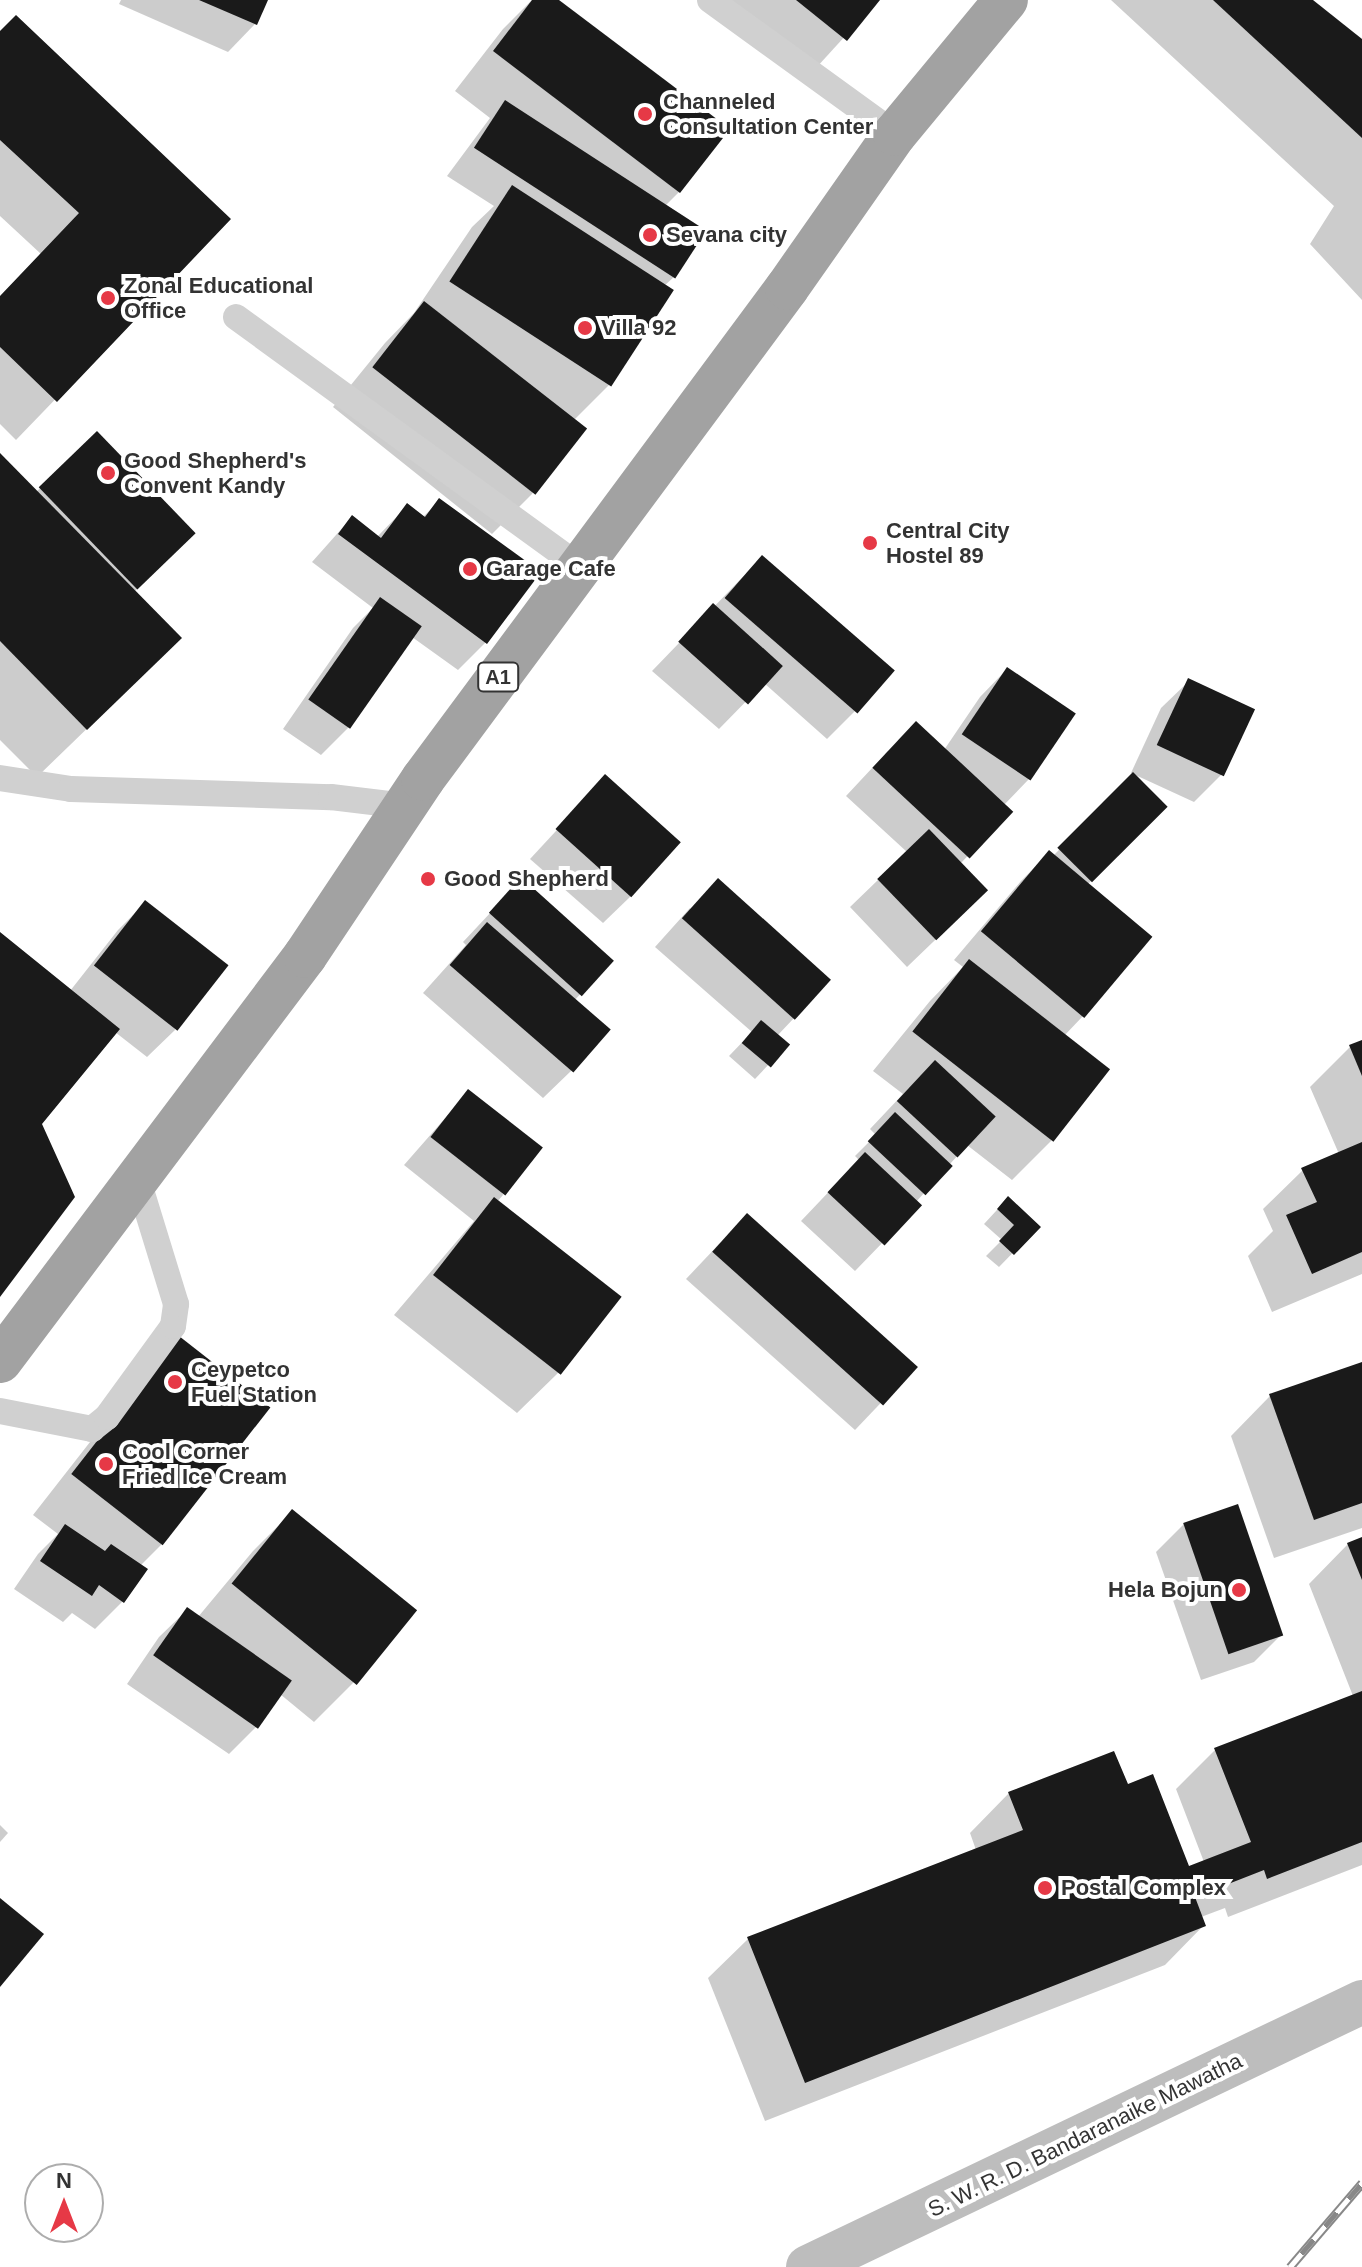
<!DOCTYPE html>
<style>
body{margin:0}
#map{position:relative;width:1362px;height:2267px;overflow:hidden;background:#fff;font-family:Arial,sans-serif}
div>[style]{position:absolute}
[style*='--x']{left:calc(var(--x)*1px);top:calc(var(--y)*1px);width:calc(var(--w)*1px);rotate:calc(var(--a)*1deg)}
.shadow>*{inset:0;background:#0003}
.building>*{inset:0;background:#1a1a1a;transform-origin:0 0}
.service>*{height:26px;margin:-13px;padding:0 13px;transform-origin:13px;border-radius:13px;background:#d0d0d0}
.secondary>*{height:44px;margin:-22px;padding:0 22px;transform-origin:22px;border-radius:22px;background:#bdbdbd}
.trunk>*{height:44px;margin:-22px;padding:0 22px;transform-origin:22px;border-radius:22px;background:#a2a2a2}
.rail>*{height:9px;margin-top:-4.5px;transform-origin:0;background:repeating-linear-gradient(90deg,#fff 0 18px,#888 0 36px);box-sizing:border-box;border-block:2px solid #888}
.dots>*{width:22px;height:22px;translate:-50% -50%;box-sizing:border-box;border:4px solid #fff;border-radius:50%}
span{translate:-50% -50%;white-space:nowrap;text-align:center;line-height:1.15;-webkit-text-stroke:8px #fff;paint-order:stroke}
.shield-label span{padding:2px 6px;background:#fff;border:2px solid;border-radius:6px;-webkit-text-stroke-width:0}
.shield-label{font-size:20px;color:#333;font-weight:700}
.poi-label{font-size:22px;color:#333;font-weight:700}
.left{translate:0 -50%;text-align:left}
.right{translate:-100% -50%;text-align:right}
.street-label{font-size:22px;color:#333}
.north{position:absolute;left:24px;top:2163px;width:80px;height:80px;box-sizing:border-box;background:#fff;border:2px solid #adadad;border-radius:50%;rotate:0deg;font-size:22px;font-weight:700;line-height:32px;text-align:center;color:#333}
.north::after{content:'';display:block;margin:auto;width:28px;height:36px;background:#e63946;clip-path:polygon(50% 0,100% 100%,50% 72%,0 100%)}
</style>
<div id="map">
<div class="shadow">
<i style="clip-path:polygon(121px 0,266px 0,255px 24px,228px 52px,119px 4px)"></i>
<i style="clip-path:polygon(532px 0,556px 0,679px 192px,666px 205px,704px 229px,675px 276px,663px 287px,670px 292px,609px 385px,573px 421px,532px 494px,492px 534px,333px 407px,385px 343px,414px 313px,472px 227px,494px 206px,447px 176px,490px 118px,455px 91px,503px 29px)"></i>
<i style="clip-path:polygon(707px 0,878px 0,806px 79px)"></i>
<i style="clip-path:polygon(1111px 0,1310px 0,1362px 41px,1362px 300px,1310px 244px,1334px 206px)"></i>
<i style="clip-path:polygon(0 33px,229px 219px,16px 440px,0 424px,0 297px,41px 254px,0 216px)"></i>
<i style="clip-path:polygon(97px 434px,193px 534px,134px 592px,130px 687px,37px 777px,0 740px,0 456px,36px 492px)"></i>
<i style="clip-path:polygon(440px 500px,538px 572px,485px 643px,458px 670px,412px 637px,349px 727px,321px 755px,283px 729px,353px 628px,373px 608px,312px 562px,352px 517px,377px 537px,407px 506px,423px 517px)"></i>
<i style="clip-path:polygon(762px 557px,855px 711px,827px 739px,764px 683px,719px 729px,652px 671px)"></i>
<i style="clip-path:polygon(1007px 669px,1029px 779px,1003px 806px,1010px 812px,960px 864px,958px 918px,907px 967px,850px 907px,907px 852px,846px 796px,888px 751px,944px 750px,980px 697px)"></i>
<i style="clip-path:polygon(1189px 681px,1252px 710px,1222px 774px,1194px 802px,1131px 773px,1161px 708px)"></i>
<i style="clip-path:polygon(1133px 775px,1165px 807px,1087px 885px,1083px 1016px,1064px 1036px,1107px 1070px,1051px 1141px,1012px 1180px,967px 1145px,916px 1202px,919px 1205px,855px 1271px,801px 1221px,859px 1160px,855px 1156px,876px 1135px,870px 1129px,903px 1094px,873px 1071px,930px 1001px,963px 967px,954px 960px,1021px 881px,1049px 853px,1053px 856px)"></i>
<i style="clip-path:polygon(606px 777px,631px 896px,603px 923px,530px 859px)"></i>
<i style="clip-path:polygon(521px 880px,611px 960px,574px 1001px,571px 1071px,543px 1098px,423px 993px,466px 945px,463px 942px)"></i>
<i style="clip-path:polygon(145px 903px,175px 1030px,147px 1057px,115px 1032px,40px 1124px,0 1293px,0 935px,70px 991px,118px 930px)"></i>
<i style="clip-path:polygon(690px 908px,795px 1017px,777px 1036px,787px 1045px,755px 1079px,729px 1056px,752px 1032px,655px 947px)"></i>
<i style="clip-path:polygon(1362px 1042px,1362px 1274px,1272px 1312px,1248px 1256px,1273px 1231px,1263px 1209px,1303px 1170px,1339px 1154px,1310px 1087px,1350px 1047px)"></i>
<i style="clip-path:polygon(468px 1092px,503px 1195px,497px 1202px,618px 1299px,557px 1374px,517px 1413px,394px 1315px,474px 1221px,404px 1165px)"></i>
<i style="clip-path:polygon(1008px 1198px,1038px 1227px,999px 1267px,986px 1256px,1002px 1240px,984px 1224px)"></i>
<i style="clip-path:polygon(720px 1243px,916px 1366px,855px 1430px,686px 1279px)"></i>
<i style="clip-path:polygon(1362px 1364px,1362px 1528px,1274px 1558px,1231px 1436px,1270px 1396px)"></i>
<i style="clip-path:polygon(140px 1378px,268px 1407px,162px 1544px,140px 1566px,123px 1601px,95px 1629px,72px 1613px,63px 1622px,14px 1589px,38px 1554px,58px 1534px,33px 1515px)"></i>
<i style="clip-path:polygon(292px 1512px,413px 1611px,353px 1683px,314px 1722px,280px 1694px,256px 1727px,229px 1754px,127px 1684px,159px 1637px,187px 1610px,198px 1617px,253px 1551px)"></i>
<i style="clip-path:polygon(1184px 1524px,1282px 1634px,1254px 1662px,1201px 1680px,1156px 1552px)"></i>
<i style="clip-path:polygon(1362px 1539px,1362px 1865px,1228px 1917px,1225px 1908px,1201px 1917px,1204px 1925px,1165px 1965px,765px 2121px,708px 1978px,748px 1939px,976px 1850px,970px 1833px,1009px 1793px,1127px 1787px,1188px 1868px,1204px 1862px,1176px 1789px,1215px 1750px,1353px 1696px,1309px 1584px,1348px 1544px)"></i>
<i style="clip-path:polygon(0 1825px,8px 1833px,0 1842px)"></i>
</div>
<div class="building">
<i style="clip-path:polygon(199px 0,268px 0,257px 25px)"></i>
<i style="clip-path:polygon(532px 0,559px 0,730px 129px,680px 193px,493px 51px)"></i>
<i style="clip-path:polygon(796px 0,880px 0,847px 41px)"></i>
<i style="clip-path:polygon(1213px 0,1313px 0,1362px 39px,1362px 138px)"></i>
<i style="clip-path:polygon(16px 15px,231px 219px,57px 402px,0 347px,0 296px,79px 213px,0 140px,0 31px)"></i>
<i style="left:505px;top:100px;width:240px;height:57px;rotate:33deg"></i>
<i style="left:512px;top:185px;width:193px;height:115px;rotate:33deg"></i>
<i style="left:424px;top:301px;width:207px;height:84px;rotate:38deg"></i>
<i style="left:97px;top:431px;width:142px;height:81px;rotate:46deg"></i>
<i style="clip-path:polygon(0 453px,182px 638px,87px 730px,0 641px)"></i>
<i style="clip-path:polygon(439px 498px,541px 572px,487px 644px,338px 534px,352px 515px,381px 538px,407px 503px,425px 517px)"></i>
<i style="left:762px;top:555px;width:176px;height:57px;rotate:41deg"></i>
<i style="left:380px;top:597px;width:51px;height:125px;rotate:35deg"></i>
<i style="left:713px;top:603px;width:94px;height:52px;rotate:42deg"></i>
<i style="left:1007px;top:667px;width:83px;height:81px;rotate:34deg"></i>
<i style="left:1188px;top:678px;width:74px;height:74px;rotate:25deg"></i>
<i style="left:916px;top:721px;width:133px;height:64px;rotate:43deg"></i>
<i style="left:1133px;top:772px;width:49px;height:107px;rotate:45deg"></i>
<i style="left:605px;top:774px;width:102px;height:74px;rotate:42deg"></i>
<i style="left:929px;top:829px;width:85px;height:72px;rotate:46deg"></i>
<i style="left:1049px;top:850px;width:135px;height:106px;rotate:40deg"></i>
<i style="left:521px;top:877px;width:125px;height:48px;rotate:42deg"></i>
<i style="left:718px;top:878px;width:152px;height:54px;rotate:42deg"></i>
<i style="left:145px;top:900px;width:106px;height:83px;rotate:38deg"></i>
<i style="left:487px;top:922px;width:164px;height:57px;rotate:41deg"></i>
<i style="clip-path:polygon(0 932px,120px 1029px,42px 1124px,75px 1197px,0 1297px)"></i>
<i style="left:969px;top:959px;width:179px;height:92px;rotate:38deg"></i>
<i style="left:761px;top:1020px;width:38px;height:30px;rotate:40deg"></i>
<i style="clip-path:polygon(1362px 1040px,1362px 1076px,1349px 1045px)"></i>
<i style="left:935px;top:1060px;width:83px;height:56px;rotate:43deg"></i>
<i style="left:468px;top:1089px;width:95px;height:61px;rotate:38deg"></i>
<i style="left:895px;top:1112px;width:79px;height:40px;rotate:43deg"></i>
<i style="clip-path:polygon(1362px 1142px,1362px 1252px,1312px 1274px,1286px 1215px,1317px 1202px,1301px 1168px)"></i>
<i style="left:865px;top:1152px;width:78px;height:55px;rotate:43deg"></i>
<i style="clip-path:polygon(1008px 1196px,1041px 1227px,1014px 1255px,999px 1241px,1014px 1225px,997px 1209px)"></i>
<i style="left:494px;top:1197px;width:162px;height:99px;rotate:38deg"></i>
<i style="left:747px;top:1213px;width:230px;height:52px;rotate:42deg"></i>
<i style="left:179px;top:1336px;width:116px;height:175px;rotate:38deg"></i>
<i style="clip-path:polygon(1362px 1362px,1362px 1503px,1314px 1520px,1269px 1394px)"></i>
<i style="left:1238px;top:1504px;width:139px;height:58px;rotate:71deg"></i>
<i style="left:292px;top:1509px;width:161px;height:96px;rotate:39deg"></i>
<i style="clip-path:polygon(65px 1524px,105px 1551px,111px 1544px,148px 1569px,124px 1603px,99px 1585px,92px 1596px,40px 1561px)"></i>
<i style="clip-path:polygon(1362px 1537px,1362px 1580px,1347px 1543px)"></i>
<i style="left:187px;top:1607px;width:128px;height:59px;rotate:35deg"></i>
<i style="clip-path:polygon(1362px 1691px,1362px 1842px,1267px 1879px,1264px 1870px,1195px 1897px,1206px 1926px,805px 2083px,747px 1937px,1023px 1830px,1008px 1792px,1114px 1751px,1128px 1784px,1153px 1774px,1189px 1866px,1251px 1842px,1214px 1748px)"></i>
<i style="clip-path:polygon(0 1898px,44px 1934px,0 1987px)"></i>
</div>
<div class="service">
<i style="--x:710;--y:0;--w:228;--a:35.9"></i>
<i style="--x:236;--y:317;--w:424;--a:36"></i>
<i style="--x:0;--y:778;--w:72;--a:8.8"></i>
<i style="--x:71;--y:789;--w:260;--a:1.8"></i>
<i style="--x:331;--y:797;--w:75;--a:6.9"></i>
<i style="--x:0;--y:1411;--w:94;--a:11.1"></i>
<i style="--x:92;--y:1429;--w:19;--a:-39"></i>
<i style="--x:107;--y:1417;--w:112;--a:-54"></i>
<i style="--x:173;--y:1326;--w:22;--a:-82"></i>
<i style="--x:176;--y:1304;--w:133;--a:-107.1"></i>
</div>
<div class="secondary">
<i style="--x:808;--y:2267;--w:614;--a:-25.56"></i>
</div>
<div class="trunk">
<i style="--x:0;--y:1361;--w:507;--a:-53.02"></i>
<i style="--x:305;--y:956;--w:213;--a:-56.3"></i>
<i style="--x:423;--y:779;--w:611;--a:-53.45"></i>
<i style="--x:787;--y:288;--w:188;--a:-55"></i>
<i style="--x:895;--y:134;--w:174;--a:-50.4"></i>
</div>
<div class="rail">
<i style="--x:1290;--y:2267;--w:111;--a:-49.4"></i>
</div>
<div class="dots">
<i style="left:645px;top:114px;background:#e63946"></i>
<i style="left:650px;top:235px;background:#e63946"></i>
<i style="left:108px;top:298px;background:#e63946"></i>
<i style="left:585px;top:328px;background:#e63946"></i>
<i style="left:108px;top:473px;background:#e63946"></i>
<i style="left:870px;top:543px;background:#e63946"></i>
<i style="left:470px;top:569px;background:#e63946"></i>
<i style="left:428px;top:879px;background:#e63946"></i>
<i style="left:175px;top:1382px;background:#e63946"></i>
<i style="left:106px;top:1464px;background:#e63946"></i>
<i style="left:1239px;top:1590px;background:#e63946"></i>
<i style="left:1045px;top:1888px;background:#e63946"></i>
</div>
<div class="shield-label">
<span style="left:498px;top:677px">A1</span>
</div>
<div class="poi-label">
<span class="left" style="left:663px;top:114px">Channeled<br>Consultation Center</span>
<span class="left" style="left:666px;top:235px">Sevana city</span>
<span class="left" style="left:124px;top:298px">Zonal Educational<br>Office</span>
<span class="left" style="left:601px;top:328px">Villa 92</span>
<span class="left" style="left:124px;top:473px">Good Shepherd's<br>Convent Kandy</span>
<span class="left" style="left:886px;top:543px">Central City<br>Hostel 89</span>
<span class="left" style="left:486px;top:569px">Garage Cafe</span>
<span class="left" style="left:444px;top:879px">Good Shepherd</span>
<span class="left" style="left:191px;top:1382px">Ceypetco<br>Fuel Station</span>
<span class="left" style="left:122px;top:1464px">Cool Corner<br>Fried Ice Cream</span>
<span class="right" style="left:1223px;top:1590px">Hela Bojun</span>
<span class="left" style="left:1061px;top:1888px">Postal Complex</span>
</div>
<div class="street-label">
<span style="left:1085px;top:2135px;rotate:-26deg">S. W. R. D. Bandaranaike Mawatha</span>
</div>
<div class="north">N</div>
</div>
